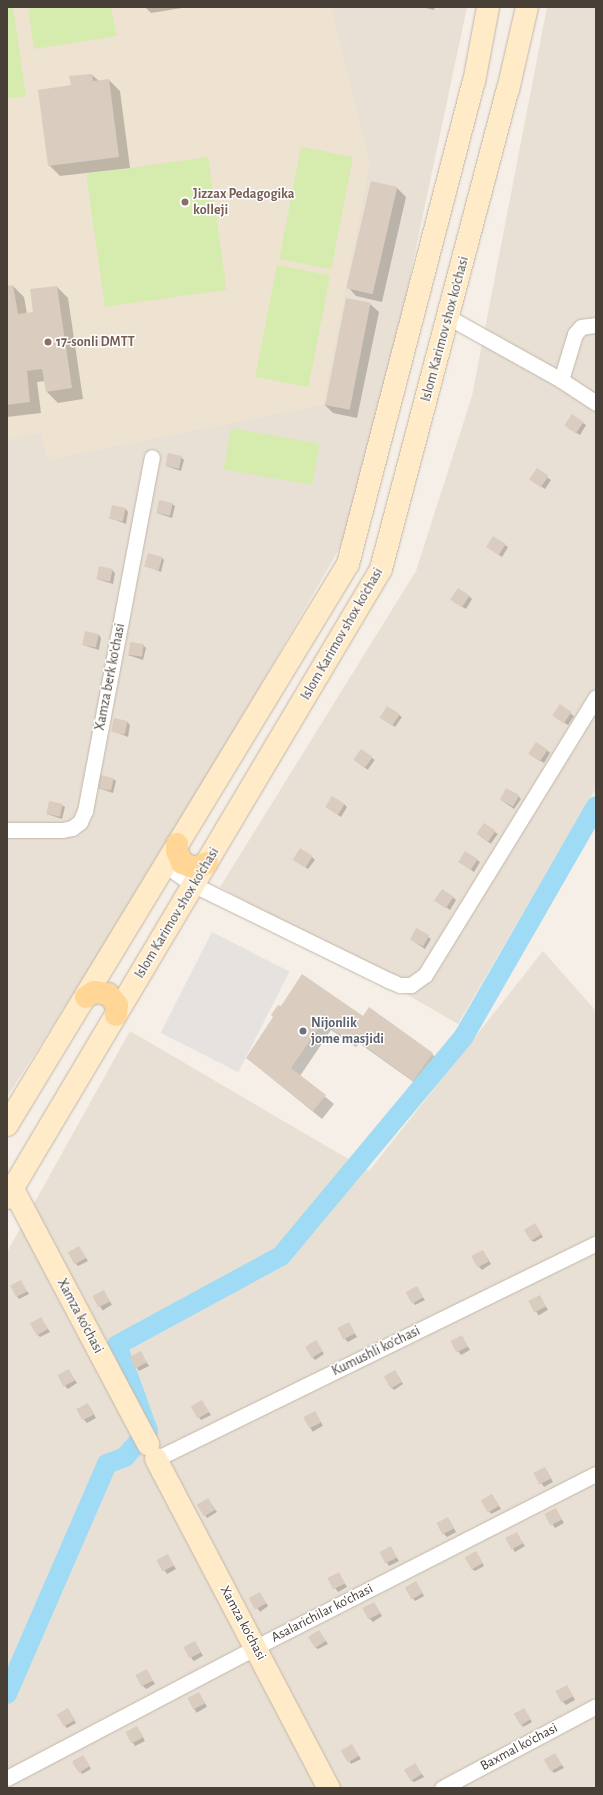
<!DOCTYPE html>
<style>
body{margin:0}
#map{position:relative;width:603px;height:1795px;overflow:hidden;background:#f5efe7;font-family:"Alegreya Sans",sans-serif}
div>[style]{position:absolute}
[style*='--x']{left:calc(var(--x)*1px);top:calc(var(--y)*1px);width:calc(var(--w)*1px);rotate:calc(var(--a)*1deg)}
.residential>*{inset:0;background:#e9e0d5}
.education>*{inset:0;background:#eee3d0}
.green>*{inset:0;background:#d6ebae;transform-origin:0 0}
.parking>*{inset:0;background:#e6e2df;transform-origin:0 0}
.shadow>*{inset:0;background:#0003;transform-origin:0 0}
.canal>*{height:20px;margin:-10px;padding:0 10px;transform-origin:10px;border-radius:10px;background:#a0dbf5}
.building>*{inset:0;background:#daccbf;transform-origin:0 0}
.roads{filter:drop-shadow(0 0 1px #c1b6a9) drop-shadow(0 0 1px #c1b6a9)}
.minor>*{height:15px;margin:-7.5px;padding:0 7.5px;transform-origin:7.5px;border-radius:7.5px;background:#fff}
.secondary>*{height:22px;margin:-11px;padding:0 11px;transform-origin:11px;border-radius:11px;background:#ffebc7}
.primary>*{height:22px;margin:-11px;padding:0 11px;transform-origin:11px;border-radius:11px;background:#ffd696}
.dots>*{width:11px;height:11px;translate:-50% -50%;box-sizing:border-box;border:2px solid #fff;border-radius:50%}
span{translate:-50% -50%;white-space:nowrap;text-align:center;line-height:1.15;-webkit-text-stroke:3px #fff;paint-order:stroke}
.education-label{font-size:14px;color:#785e54;font-weight:700}
.left{translate:0 -50%;text-align:left}
.street-label{font-size:14px;color:#483f36}
.worship-label{font-size:14px;color:#5b616d;font-weight:700}
.frame{position:absolute;inset:0;border:8px solid #483f36;pointer-events:none}
</style>
<div id="map">
<div class="residential">
<i style="clip-path:polygon(7px 7px,467px 7px,413px 262px,368px 499px,168px 846px,7px 1097px)"></i>
<i style="clip-path:polygon(547px 7px,596px 7px,596px 788px,458px 1024px,220px 887px,416px 571px,472px 396px)"></i>
<i style="clip-path:polygon(543px 951px,596px 1011px,596px 1788px,7px 1788px,7px 1252px,130px 1031px,369px 1171px)"></i>
</div>
<div class="education">
<i style="clip-path:polygon(7px 7px,331px 7px,370px 163px,323px 405px,47px 460px,41px 432px,7px 440px)"></i>
</div>
<div class="green">
<i style="clip-path:polygon(7px 7px,13px 7px,26px 96px,7px 98px)"></i>
<i style="clip-path:polygon(28px 7px,111px 7px,117px 36px,34px 49px)"></i>
<i style="left:301px;top:147px;width:53px;height:114px;rotate:11deg"></i>
<i style="left:208px;top:157px;width:134px;height:123px;rotate:82deg"></i>
<i style="left:277px;top:265px;width:54px;height:114px;rotate:11deg"></i>
<i style="left:231px;top:428px;width:90px;height:42px;rotate:10deg"></i>
</div>
<div class="parking">
<i style="left:212px;top:932px;width:87px;height:113px;rotate:27deg"></i>
</div>
<div class="shadow">
<i style="clip-path:polygon(145px 7px,188px 7px,151px 13px)"></i>
<i style="clip-path:polygon(422px 7px,435px 7px,434px 10px)"></i>
<i style="clip-path:polygon(92px 75px,99px 81px,109px 80px,120px 91px,130px 168px,60px 176px,49px 165px,72px 86px)"></i>
<i style="clip-path:polygon(372px 182px,397px 188px,406px 197px,382px 302px,356px 296px,348px 287px)"></i>
<i style="clip-path:polygon(13px 286px,24px 297px,27px 314px,34px 313px,57px 287px,68px 298px,83px 399px,58px 403px,47px 392px,45px 381px,37px 382px,41px 413px,7px 417px,7px 287px)"></i>
<i style="clip-path:polygon(370px 304px,379px 312px,357px 418px,333px 413px,325px 405px)"></i>
<i style="clip-path:polygon(583px 423px,586px 425px,580px 435px,568px 428px)"></i>
<i style="clip-path:polygon(181px 457px,184px 460px,181px 471px,166px 466px)"></i>
<i style="clip-path:polygon(537px 470px,551px 480px,545px 489px,534px 482px)"></i>
<i style="clip-path:polygon(172px 504px,175px 506px,172px 518px,157px 513px)"></i>
<i style="clip-path:polygon(126px 509px,128px 512px,126px 524px,110px 518px)"></i>
<i style="clip-path:polygon(505px 545px,508px 547px,502px 557px,487px 547px)"></i>
<i style="clip-path:polygon(161px 557px,164px 560px,161px 572px,146px 566px)"></i>
<i style="clip-path:polygon(112px 570px,115px 573px,113px 584px,97px 579px)"></i>
<i style="clip-path:polygon(469px 596px,472px 599px,466px 609px,454px 602px)"></i>
<i style="clip-path:polygon(99px 635px,101px 638px,99px 650px,83px 645px)"></i>
<i style="clip-path:polygon(143px 645px,146px 648px,143px 660px,128px 655px)"></i>
<i style="clip-path:polygon(560px 706px,574px 716px,568px 725px,556px 718px)"></i>
<i style="clip-path:polygon(399px 715px,402px 717px,395px 727px,384px 720px)"></i>
<i style="clip-path:polygon(127px 722px,130px 725px,128px 737px,113px 731px)"></i>
<i style="left:361px;top:750px;width:17px;height:12px;rotate:36deg"></i>
<i style="clip-path:polygon(547px 750px,550px 753px,544px 763px,532px 756px)"></i>
<i style="clip-path:polygon(113px 779px,116px 781px,113px 793px,98px 788px)"></i>
<i style="clip-path:polygon(518px 796px,521px 799px,514px 809px,500px 799px)"></i>
<i style="clip-path:polygon(344px 804px,347px 807px,341px 817px,326px 807px)"></i>
<i style="clip-path:polygon(62px 805px,65px 807px,62px 819px,47px 814px)"></i>
<i style="left:484px;top:824px;width:17px;height:12px;rotate:36deg"></i>
<i style="clip-path:polygon(312px 857px,315px 860px,308px 869px,297px 862px)"></i>
<i style="clip-path:polygon(477px 860px,480px 862px,474px 872px,460px 862px)"></i>
<i style="clip-path:polygon(453px 897px,456px 900px,450px 910px,436px 900px)"></i>
<i style="clip-path:polygon(417px 929px,431px 939px,425px 949px,413px 941px)"></i>
<i style="clip-path:polygon(274px 1017px,364px 1017px,432px 1054px,441px 1063px,422px 1088px,359px 1043px,356px 1047px,331px 1030px,300px 1076px,334px 1104px,322px 1119px,247px 1058px)"></i>
<i style="clip-path:polygon(535px 1224px,543px 1237px,534px 1242px,531px 1240px)"></i>
<i style="clip-path:polygon(79px 1248px,88px 1261px,78px 1266px,76px 1264px)"></i>
<i style="clip-path:polygon(483px 1251px,491px 1264px,482px 1270px,479px 1267px)"></i>
<i style="clip-path:polygon(20px 1281px,29px 1294px,19px 1299px,11px 1286px)"></i>
<i style="clip-path:polygon(416px 1287px,425px 1300px,415px 1305px,407px 1292px)"></i>
<i style="left:104px;top:1292px;width:15px;height:11px;rotate:58deg"></i>
<i style="left:540px;top:1297px;width:15px;height:11px;rotate:58deg"></i>
<i style="clip-path:polygon(41px 1318px,50px 1332px,40px 1337px,37px 1334px)"></i>
<i style="clip-path:polygon(349px 1323px,357px 1337px,348px 1342px,345px 1339px)"></i>
<i style="clip-path:polygon(462px 1337px,470px 1350px,461px 1355px,452px 1342px)"></i>
<i style="clip-path:polygon(316px 1341px,324px 1354px,315px 1360px,312px 1357px)"></i>
<i style="clip-path:polygon(140px 1352px,149px 1366px,139px 1371px,137px 1368px)"></i>
<i style="clip-path:polygon(68px 1370px,77px 1383px,68px 1389px,65px 1386px)"></i>
<i style="clip-path:polygon(395px 1371px,403px 1384px,394px 1390px,391px 1387px)"></i>
<i style="clip-path:polygon(202px 1402px,211px 1415px,201px 1420px,192px 1407px)"></i>
<i style="clip-path:polygon(90px 1407px,96px 1418px,87px 1423px,84px 1420px)"></i>
<i style="left:315px;top:1412px;width:16px;height:12px;rotate:60deg"></i>
<i style="clip-path:polygon(547px 1471px,553px 1482px,544px 1487px,535px 1474px)"></i>
<i style="clip-path:polygon(492px 1495px,501px 1509px,491px 1514px,489px 1511px)"></i>
<i style="clip-path:polygon(208px 1499px,217px 1512px,207px 1518px,205px 1515px)"></i>
<i style="clip-path:polygon(556px 1510px,564px 1523px,555px 1528px,546px 1515px)"></i>
<i style="clip-path:polygon(448px 1518px,456px 1532px,447px 1537px,444px 1534px)"></i>
<i style="clip-path:polygon(516px 1533px,525px 1546px,515px 1552px,513px 1549px)"></i>
<i style="clip-path:polygon(390px 1547px,399px 1561px,389px 1566px,387px 1563px)"></i>
<i style="clip-path:polygon(476px 1552px,484px 1566px,475px 1571px,472px 1569px)"></i>
<i style="clip-path:polygon(168px 1556px,176px 1569px,167px 1574px,158px 1561px)"></i>
<i style="clip-path:polygon(339px 1574px,347px 1587px,338px 1592px,329px 1579px)"></i>
<i style="clip-path:polygon(418px 1585px,424px 1596px,415px 1601px,406px 1588px)"></i>
<i style="left:259px;top:1593px;width:16px;height:10px;rotate:55deg"></i>
<i style="clip-path:polygon(374px 1603px,382px 1616px,373px 1622px,370px 1619px)"></i>
<i style="clip-path:polygon(319px 1631px,328px 1644px,318px 1649px,315px 1647px)"></i>
<i style="left:195px;top:1642px;width:16px;height:11px;rotate:60deg"></i>
<i style="clip-path:polygon(146px 1670px,155px 1684px,146px 1689px,143px 1686px)"></i>
<i style="clip-path:polygon(567px 1686px,575px 1700px,566px 1705px,563px 1702px)"></i>
<i style="left:199px;top:1693px;width:16px;height:12px;rotate:60deg"></i>
<i style="clip-path:polygon(68px 1709px,76px 1723px,67px 1728px,64px 1725px)"></i>
<i style="clip-path:polygon(524px 1709px,532px 1722px,523px 1727px,514px 1714px)"></i>
<i style="clip-path:polygon(139px 1730px,145px 1741px,135px 1746px,127px 1733px)"></i>
<i style="clip-path:polygon(352px 1746px,361px 1759px,351px 1764px,343px 1751px)"></i>
<i style="clip-path:polygon(555px 1755px,564px 1768px,554px 1773px,552px 1771px)"></i>
<i style="clip-path:polygon(83px 1756px,91px 1769px,82px 1774px,73px 1761px)"></i>
<i style="clip-path:polygon(415px 1764px,424px 1777px,414px 1782px,411px 1780px)"></i>
</div>
<div class="canal">
<i style="--x:7;--y:1694;--w:251;--a:-66.5"></i>
<i style="--x:107;--y:1464;--w:19;--a:-21"></i>
<i style="--x:125;--y:1457;--w:35;--a:-49"></i>
<i style="--x:148;--y:1431;--w:91;--a:-109.8"></i>
<i style="--x:117;--y:1345;--w:187;--a:-28.5"></i>
<i style="--x:281;--y:1256;--w:286;--a:-50.2"></i>
<i style="--x:464;--y:1036;--w:265;--a:-60.1"></i>
</div>
<div class="building">
<i style="clip-path:polygon(92px 74px,93px 81px,109px 79px,119px 157px,48px 166px,38px 90px,71px 85px,69px 76px)"></i>
<i style="left:371px;top:181px;width:27px;height:110px;rotate:13deg"></i>
<i style="clip-path:polygon(13px 285px,18px 314px,33px 312px,30px 289px,57px 286px,72px 388px,46px 392px,42px 369px,27px 371px,30px 402px,7px 405px,7px 286px)"></i>
<i style="left:346px;top:298px;width:25px;height:109px;rotate:11deg"></i>
<i style="left:572px;top:414px;width:14px;height:14px;rotate:34deg"></i>
<i style="left:168px;top:453px;width:14px;height:13px;rotate:12deg"></i>
<i style="left:537px;top:468px;width:14px;height:14px;rotate:34deg"></i>
<i style="left:159px;top:500px;width:14px;height:13px;rotate:12deg"></i>
<i style="left:112px;top:505px;width:14px;height:14px;rotate:12deg"></i>
<i style="left:493px;top:536px;width:15px;height:13px;rotate:32deg"></i>
<i style="left:148px;top:553px;width:15px;height:14px;rotate:16deg"></i>
<i style="left:99px;top:566px;width:14px;height:13px;rotate:12deg"></i>
<i style="left:458px;top:588px;width:14px;height:14px;rotate:34deg"></i>
<i style="left:85px;top:631px;width:14px;height:14px;rotate:12deg"></i>
<i style="left:130px;top:642px;width:14px;height:13px;rotate:8deg"></i>
<i style="left:560px;top:704px;width:14px;height:14px;rotate:34deg"></i>
<i style="left:387px;top:706px;width:15px;height:14px;rotate:32deg"></i>
<i style="left:114px;top:718px;width:14px;height:14px;rotate:12deg"></i>
<i style="left:536px;top:742px;width:14px;height:14px;rotate:34deg"></i>
<i style="left:361px;top:749px;width:14px;height:13px;rotate:34deg"></i>
<i style="left:100px;top:775px;width:14px;height:13px;rotate:12deg"></i>
<i style="left:506px;top:788px;width:15px;height:13px;rotate:28deg"></i>
<i style="left:332px;top:796px;width:15px;height:13px;rotate:32deg"></i>
<i style="left:49px;top:801px;width:14px;height:13px;rotate:12deg"></i>
<i style="left:484px;top:823px;width:14px;height:13px;rotate:34deg"></i>
<i style="left:300px;top:848px;width:15px;height:14px;rotate:32deg"></i>
<i style="left:465px;top:851px;width:15px;height:13px;rotate:32deg"></i>
<i style="left:442px;top:889px;width:14px;height:14px;rotate:34deg"></i>
<i style="left:416px;top:928px;width:15px;height:13px;rotate:28deg"></i>
<i style="clip-path:polygon(302px 974px,363px 1016px,369px 1007px,433px 1053px,413px 1081px,350px 1035px,347px 1039px,322px 1023px,291px 1068px,326px 1095px,313px 1111px,246px 1058px,273px 1017px,271px 1015px,278px 1005px,281px 1006px)"></i>
<i style="left:535px;top:1223px;width:13px;height:13px;rotate:58deg"></i>
<i style="left:79px;top:1246px;width:14px;height:13px;rotate:60deg"></i>
<i style="left:483px;top:1250px;width:13px;height:13px;rotate:63deg"></i>
<i style="left:21px;top:1280px;width:13px;height:12px;rotate:63deg"></i>
<i style="left:417px;top:1286px;width:13px;height:13px;rotate:61deg"></i>
<i style="left:104px;top:1290px;width:13px;height:13px;rotate:63deg"></i>
<i style="left:540px;top:1295px;width:13px;height:13px;rotate:63deg"></i>
<i style="left:41px;top:1317px;width:14px;height:13px;rotate:60deg"></i>
<i style="left:349px;top:1322px;width:13px;height:13px;rotate:63deg"></i>
<i style="left:462px;top:1335px;width:13px;height:13px;rotate:63deg"></i>
<i style="left:316px;top:1340px;width:13px;height:13px;rotate:58deg"></i>
<i style="left:141px;top:1351px;width:13px;height:13px;rotate:63deg"></i>
<i style="left:69px;top:1369px;width:13px;height:13px;rotate:63deg"></i>
<i style="left:395px;top:1370px;width:14px;height:13px;rotate:60deg"></i>
<i style="left:202px;top:1400px;width:14px;height:13px;rotate:60deg"></i>
<i style="left:88px;top:1403px;width:13px;height:13px;rotate:63deg"></i>
<i style="left:315px;top:1411px;width:13px;height:13px;rotate:63deg"></i>
<i style="left:545px;top:1467px;width:13px;height:13px;rotate:63deg"></i>
<i style="left:492px;top:1494px;width:14px;height:13px;rotate:60deg"></i>
<i style="left:208px;top:1498px;width:14px;height:13px;rotate:60deg"></i>
<i style="left:556px;top:1508px;width:13px;height:13px;rotate:63deg"></i>
<i style="left:448px;top:1517px;width:13px;height:13px;rotate:63deg"></i>
<i style="left:517px;top:1532px;width:13px;height:13px;rotate:63deg"></i>
<i style="left:391px;top:1546px;width:13px;height:13px;rotate:63deg"></i>
<i style="left:476px;top:1551px;width:14px;height:13px;rotate:60deg"></i>
<i style="left:168px;top:1554px;width:13px;height:13px;rotate:63deg"></i>
<i style="left:339px;top:1572px;width:13px;height:13px;rotate:63deg"></i>
<i style="left:416px;top:1581px;width:14px;height:13px;rotate:60deg"></i>
<i style="left:260px;top:1592px;width:13px;height:13px;rotate:61deg"></i>
<i style="left:374px;top:1602px;width:13px;height:13px;rotate:63deg"></i>
<i style="left:319px;top:1630px;width:13px;height:13px;rotate:58deg"></i>
<i style="left:195px;top:1641px;width:13px;height:13px;rotate:63deg"></i>
<i style="left:147px;top:1669px;width:13px;height:13px;rotate:63deg"></i>
<i style="left:567px;top:1685px;width:13px;height:13px;rotate:63deg"></i>
<i style="left:199px;top:1692px;width:13px;height:13px;rotate:63deg"></i>
<i style="left:68px;top:1708px;width:14px;height:13px;rotate:60deg"></i>
<i style="left:524px;top:1708px;width:13px;height:12px;rotate:58deg"></i>
<i style="left:137px;top:1726px;width:13px;height:13px;rotate:63deg"></i>
<i style="left:352px;top:1744px;width:14px;height:13px;rotate:60deg"></i>
<i style="left:555px;top:1753px;width:14px;height:13px;rotate:60deg"></i>
<i style="left:83px;top:1755px;width:13px;height:13px;rotate:58deg"></i>
<i style="left:415px;top:1763px;width:13px;height:13px;rotate:58deg"></i>
</div>
<div class="roads">
<div class="minor">
<i style="--x:448;--y:317;--w:129;--a:29.1"></i>
<i style="--x:561;--y:380;--w:42;--a:33.3"></i>
<i style="--x:561;--y:380;--w:48;--a:-73.1"></i>
<i style="--x:575;--y:334;--w:9;--a:-49"></i>
<i style="--x:581;--y:327;--w:15;--a:-8"></i>
<i style="--x:7;--y:830;--w:55;--a:0"></i>
<i style="--x:62;--y:830;--w:10;--a:-11"></i>
<i style="--x:72;--y:828;--w:10;--a:-37"></i>
<i style="--x:80;--y:822;--w:12;--a:-66"></i>
<i style="--x:85;--y:811;--w:360;--a:-79.3"></i>
<i style="--x:165;--y:865;--w:35;--a:35"></i>
<i style="--x:194;--y:885;--w:216;--a:26.1"></i>
<i style="--x:388;--y:980;--w:13;--a:23"></i>
<i style="--x:400;--y:985;--w:11;--a:0"></i>
<i style="--x:411;--y:985;--w:17;--a:-36"></i>
<i style="--x:425;--y:975;--w:326;--a:-58.4"></i>
<i style="--x:156;--y:1459;--w:490;--a:-26.1"></i>
<i style="--x:7;--y:1778;--w:281;--a:-27.7"></i>
<i style="--x:256;--y:1647;--w:381;--a:-27"></i>
<i style="--x:442;--y:1788;--w:174;--a:-28"></i>
</div>
<div class="secondary">
<i style="--x:7;--y:1125;--w:657;--a:-58.71"></i>
<i style="--x:348;--y:564;--w:498;--a:-75.4"></i>
<i style="--x:474;--y:82;--w:76;--a:-79.4"></i>
<i style="--x:13;--y:1189;--w:289;--a:62.1"></i>
<i style="--x:7;--y:1198;--w:732;--a:-59.26"></i>
<i style="--x:381;--y:569;--w:496;--a:-75.2"></i>
<i style="--x:508;--y:90;--w:85;--a:-77.1"></i>
<i style="--x:156;--y:1459;--w:372;--a:62.3"></i>
</div>
<div class="primary">
<i style="--x:177;--y:844;--w:7;--a:90"></i>
<i style="--x:177;--y:851;--w:13;--a:67"></i>
<i style="--x:182;--y:863;--w:14;--a:21"></i>
<i style="--x:195;--y:868;--w:13;--a:-23"></i>
<i style="--x:86;--y:997;--w:9;--a:-32"></i>
<i style="--x:94;--y:992;--w:14;--a:8"></i>
<i style="--x:108;--y:994;--w:14;--a:51"></i>
<i style="--x:117;--y:1005;--w:10;--a:96"></i>
</div>
</div>
<div class="dots">
<i style="left:185px;top:202px;background:#8d6e63"></i>
<i style="left:48px;top:342px;background:#8d6e63"></i>
<i style="left:303px;top:1031px;background:#6b7280"></i>
</div>
<div class="education-label">
<span class="left" style="left:193px;top:202px">Jizzax Pedagogika<br>kolleji</span>
<span class="left" style="left:56px;top:342px">17-sonli DMTT</span>
</div>
<div class="street-label">
<span style="left:445px;top:329px;rotate:-75deg">Islom Karimov shox ko'chasi</span>
<span style="left:342px;top:634px;rotate:-60deg">Islom Karimov shox ko'chasi</span>
<span style="left:110px;top:677px;rotate:-79deg">Xamza berk ko'chasi</span>
<span style="left:177px;top:913px;rotate:-59deg">Islom Karimov shox ko'chasi</span>
<span style="left:80px;top:1316px;rotate:62deg">Xamza ko'chasi</span>
<span style="left:376px;top:1351px;rotate:-26deg">Kumushli ko'chasi</span>
<span style="left:322px;top:1613px;rotate:-27deg">Asalarichilar ko'chasi</span>
<span style="left:243px;top:1623px;rotate:62deg">Xamza ko'chasi</span>
<span style="left:519px;top:1747px;rotate:-28deg">Baxmal ko'chasi</span>
</div>
<div class="worship-label">
<span class="left" style="left:311px;top:1031px">Nijonlik<br>jome masjidi</span>
</div>
<div class="frame"></div>
</div>
